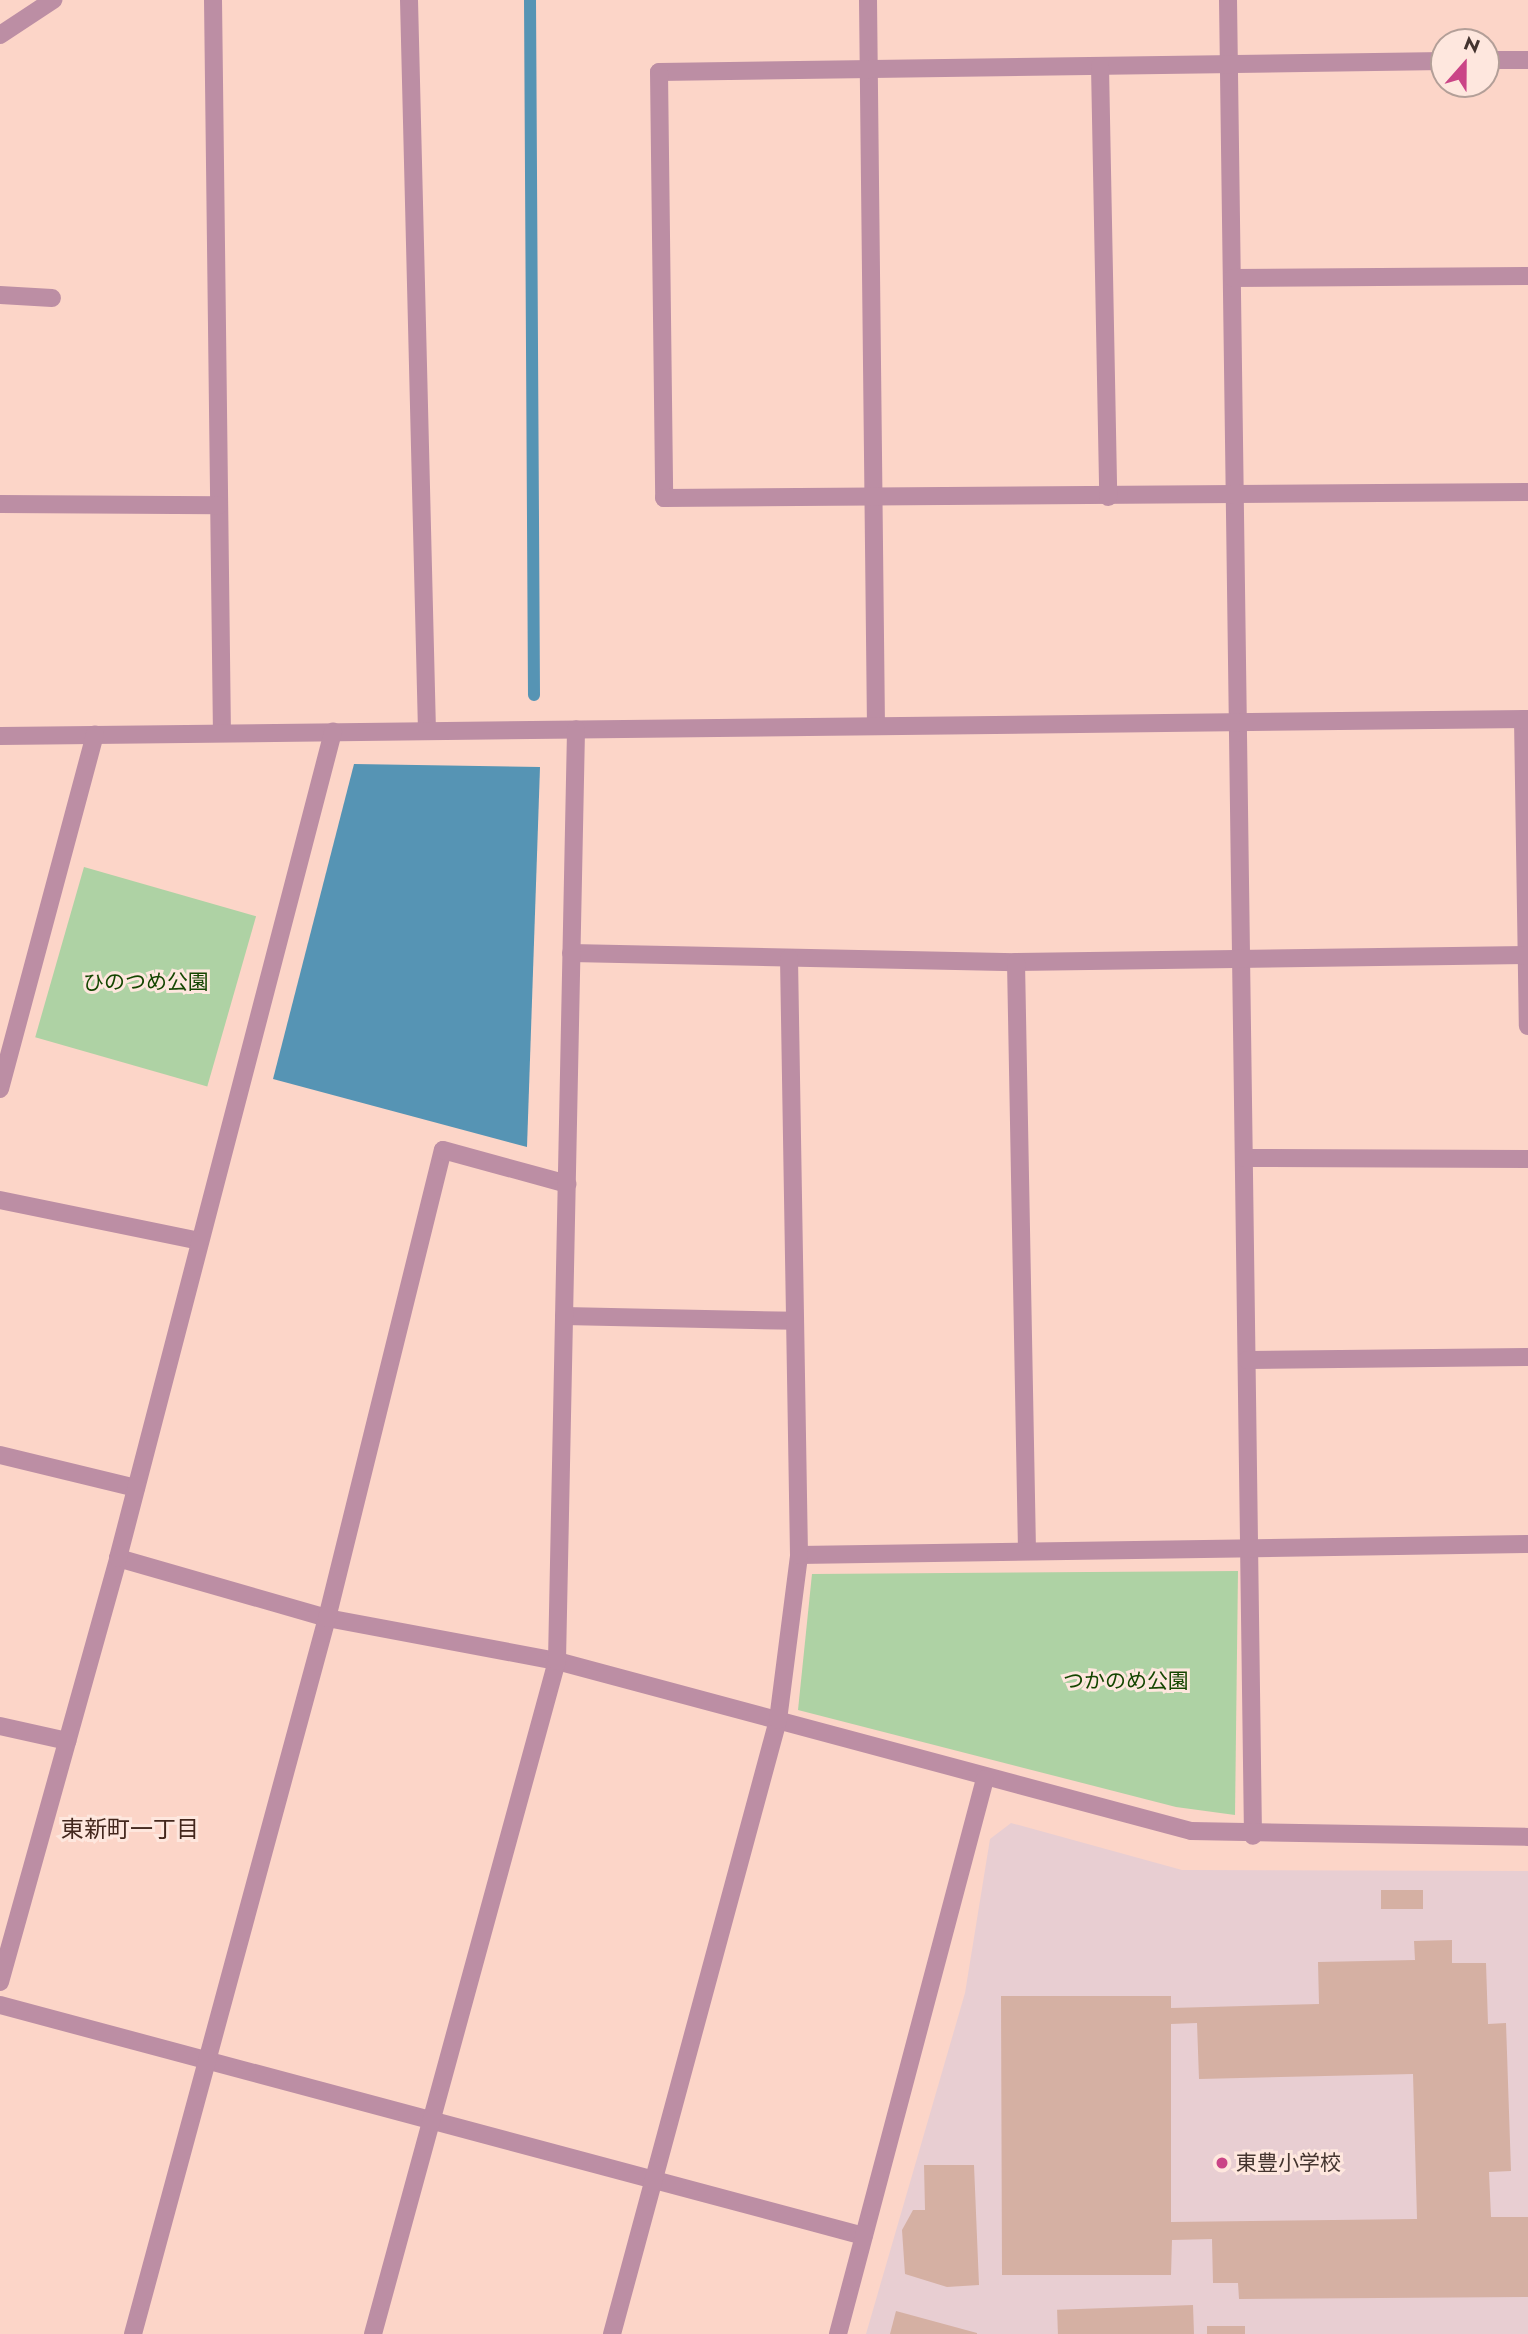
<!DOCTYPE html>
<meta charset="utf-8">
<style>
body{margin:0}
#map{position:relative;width:1528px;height:2334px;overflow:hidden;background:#fcd5c8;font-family:Jost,"Noto Sans JP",sans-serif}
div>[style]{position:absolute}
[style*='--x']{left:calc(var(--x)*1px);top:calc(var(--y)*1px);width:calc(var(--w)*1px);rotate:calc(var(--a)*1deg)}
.education>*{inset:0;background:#e8ced2}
.green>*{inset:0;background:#aed2a4;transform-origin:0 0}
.water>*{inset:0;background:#5694b4}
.stream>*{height:12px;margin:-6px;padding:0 6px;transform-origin:6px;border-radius:6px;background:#5694b4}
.building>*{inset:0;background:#d5b0a3;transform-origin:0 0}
.minor>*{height:18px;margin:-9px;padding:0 9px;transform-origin:9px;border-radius:9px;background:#bc8ea4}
.dots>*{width:19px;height:19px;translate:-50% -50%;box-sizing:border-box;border:4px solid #fee7de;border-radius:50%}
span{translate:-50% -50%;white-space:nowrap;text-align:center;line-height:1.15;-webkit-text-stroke:6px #fee7de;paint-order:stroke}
.park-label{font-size:21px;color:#144600}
.poi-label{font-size:21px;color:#43342f}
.left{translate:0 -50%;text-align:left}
.neighbourhood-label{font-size:23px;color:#43271d}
.north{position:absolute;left:1430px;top:28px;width:70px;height:70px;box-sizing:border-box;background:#fee7de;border:2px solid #b39f98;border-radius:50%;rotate:21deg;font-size:19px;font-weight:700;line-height:28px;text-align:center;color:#43342f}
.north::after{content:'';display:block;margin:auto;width:24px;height:32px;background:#ca4587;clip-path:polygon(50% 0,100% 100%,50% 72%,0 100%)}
</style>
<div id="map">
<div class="education">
<i style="clip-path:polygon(1011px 1823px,1182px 1870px,1528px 1871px,1528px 2334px,866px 2334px,965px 1993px,990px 1839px)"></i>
</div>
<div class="green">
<i style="left:84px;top:867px;width:179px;height:177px;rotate:16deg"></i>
<i style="clip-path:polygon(1238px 1571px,1235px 1815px,1176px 1807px,798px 1710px,812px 1574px)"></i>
</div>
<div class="water">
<i style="clip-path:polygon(354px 764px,540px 767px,527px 1147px,273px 1079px)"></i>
</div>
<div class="stream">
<i style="--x:530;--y:0;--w:695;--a:89.67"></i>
</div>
<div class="building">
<i style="left:1381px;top:1890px;width:42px;height:19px"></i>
<i style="clip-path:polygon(evenodd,1452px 1940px,1452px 1963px,1486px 1963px,1488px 2024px,1506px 2023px,1511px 2171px,1489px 2172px,1491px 2217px,1528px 2217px,1528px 2297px,1239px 2299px,1238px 2283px,1213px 2283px,1212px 2239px,1172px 2240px,1171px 2275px,1002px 2275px,1001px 1996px,1171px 1996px,1171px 2008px,1319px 2004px,1318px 1962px,1415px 1960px,1414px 1941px,1452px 1940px,1197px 2023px,1199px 2079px,1413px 2074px,1417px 2219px,1171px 2222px,1171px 2024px,1197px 2023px)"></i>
<i style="clip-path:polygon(924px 2165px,974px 2165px,979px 2285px,947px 2287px,905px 2274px,902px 2230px,913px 2210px,925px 2210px)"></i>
<i style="left:1193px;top:2305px;width:29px;height:136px;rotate:88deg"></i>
<i style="clip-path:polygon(896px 2311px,977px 2333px,977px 2334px,890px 2334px)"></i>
<i style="left:1207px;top:2326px;width:38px;height:8px"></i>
</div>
<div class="minor">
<i style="--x:213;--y:0;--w:733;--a:89.3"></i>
<i style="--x:409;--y:0;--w:731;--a:88.59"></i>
<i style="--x:868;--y:0;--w:726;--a:89.37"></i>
<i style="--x:1228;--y:0;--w:1836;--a:89.22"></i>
<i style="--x:0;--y:35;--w:64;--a:-33.4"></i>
<i style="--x:1486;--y:60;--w:42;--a:0"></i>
<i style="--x:1444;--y:61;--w:785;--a:179.2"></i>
<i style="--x:659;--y:72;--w:426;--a:89.3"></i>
<i style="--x:664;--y:498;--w:864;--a:-0.4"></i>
<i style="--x:1100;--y:66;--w:431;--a:88.9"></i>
<i style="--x:1233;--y:278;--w:295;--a:-0.4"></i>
<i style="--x:0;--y:295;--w:52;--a:3.3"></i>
<i style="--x:0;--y:504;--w:219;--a:0.3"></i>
<i style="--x:1523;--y:719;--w:307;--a:89.1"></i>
<i style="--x:0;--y:736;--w:1528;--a:-0.64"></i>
<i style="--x:571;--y:953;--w:445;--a:1.2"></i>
<i style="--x:1016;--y:962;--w:512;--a:-0.78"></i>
<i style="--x:1016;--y:962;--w:589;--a:88.93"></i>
<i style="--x:0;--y:1089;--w:367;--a:-75"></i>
<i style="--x:1244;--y:1158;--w:284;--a:0.2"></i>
<i style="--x:0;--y:1200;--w:204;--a:11.6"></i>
<i style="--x:564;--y:1316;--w:231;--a:1.2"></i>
<i style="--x:1247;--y:1360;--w:281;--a:-0.6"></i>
<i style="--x:0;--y:1455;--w:140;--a:13.6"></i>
<i style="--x:799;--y:1555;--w:729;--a:-0.86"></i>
<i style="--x:118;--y:1558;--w:217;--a:16"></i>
<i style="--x:327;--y:1618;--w:234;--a:10.6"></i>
<i style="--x:557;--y:1661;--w:656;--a:15.01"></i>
<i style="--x:1191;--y:1831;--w:337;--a:1"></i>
<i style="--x:0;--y:1726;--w:69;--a:12.6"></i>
<i style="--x:0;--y:1982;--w:440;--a:-74.4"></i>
<i style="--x:118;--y:1558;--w:854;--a:-75.41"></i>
<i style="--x:0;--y:2005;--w:894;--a:14.97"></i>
<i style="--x:133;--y:2334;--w:742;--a:-74.84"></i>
<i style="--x:327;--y:1618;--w:482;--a:-76.1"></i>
<i style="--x:443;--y:1150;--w:129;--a:15.3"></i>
<i style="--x:373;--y:2334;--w:698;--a:-74.71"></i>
<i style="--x:557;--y:1661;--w:932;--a:-88.83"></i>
<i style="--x:612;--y:2334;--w:636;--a:-74.87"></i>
<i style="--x:778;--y:1720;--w:166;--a:-82.7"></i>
<i style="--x:799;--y:1555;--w:597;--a:-90.96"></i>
<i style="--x:838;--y:2334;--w:574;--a:-75.17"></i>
</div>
<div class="dots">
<i style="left:1222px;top:2163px;background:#ca4587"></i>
</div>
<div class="park-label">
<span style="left:146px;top:982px">ひのつめ公園</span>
<span style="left:1126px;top:1681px">つかのめ公園</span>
</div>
<div class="poi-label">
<span class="left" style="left:1236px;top:2163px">東豊小学校</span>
</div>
<div class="neighbourhood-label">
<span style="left:130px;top:1829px">東新町一丁目</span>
</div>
<div class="north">N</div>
</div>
